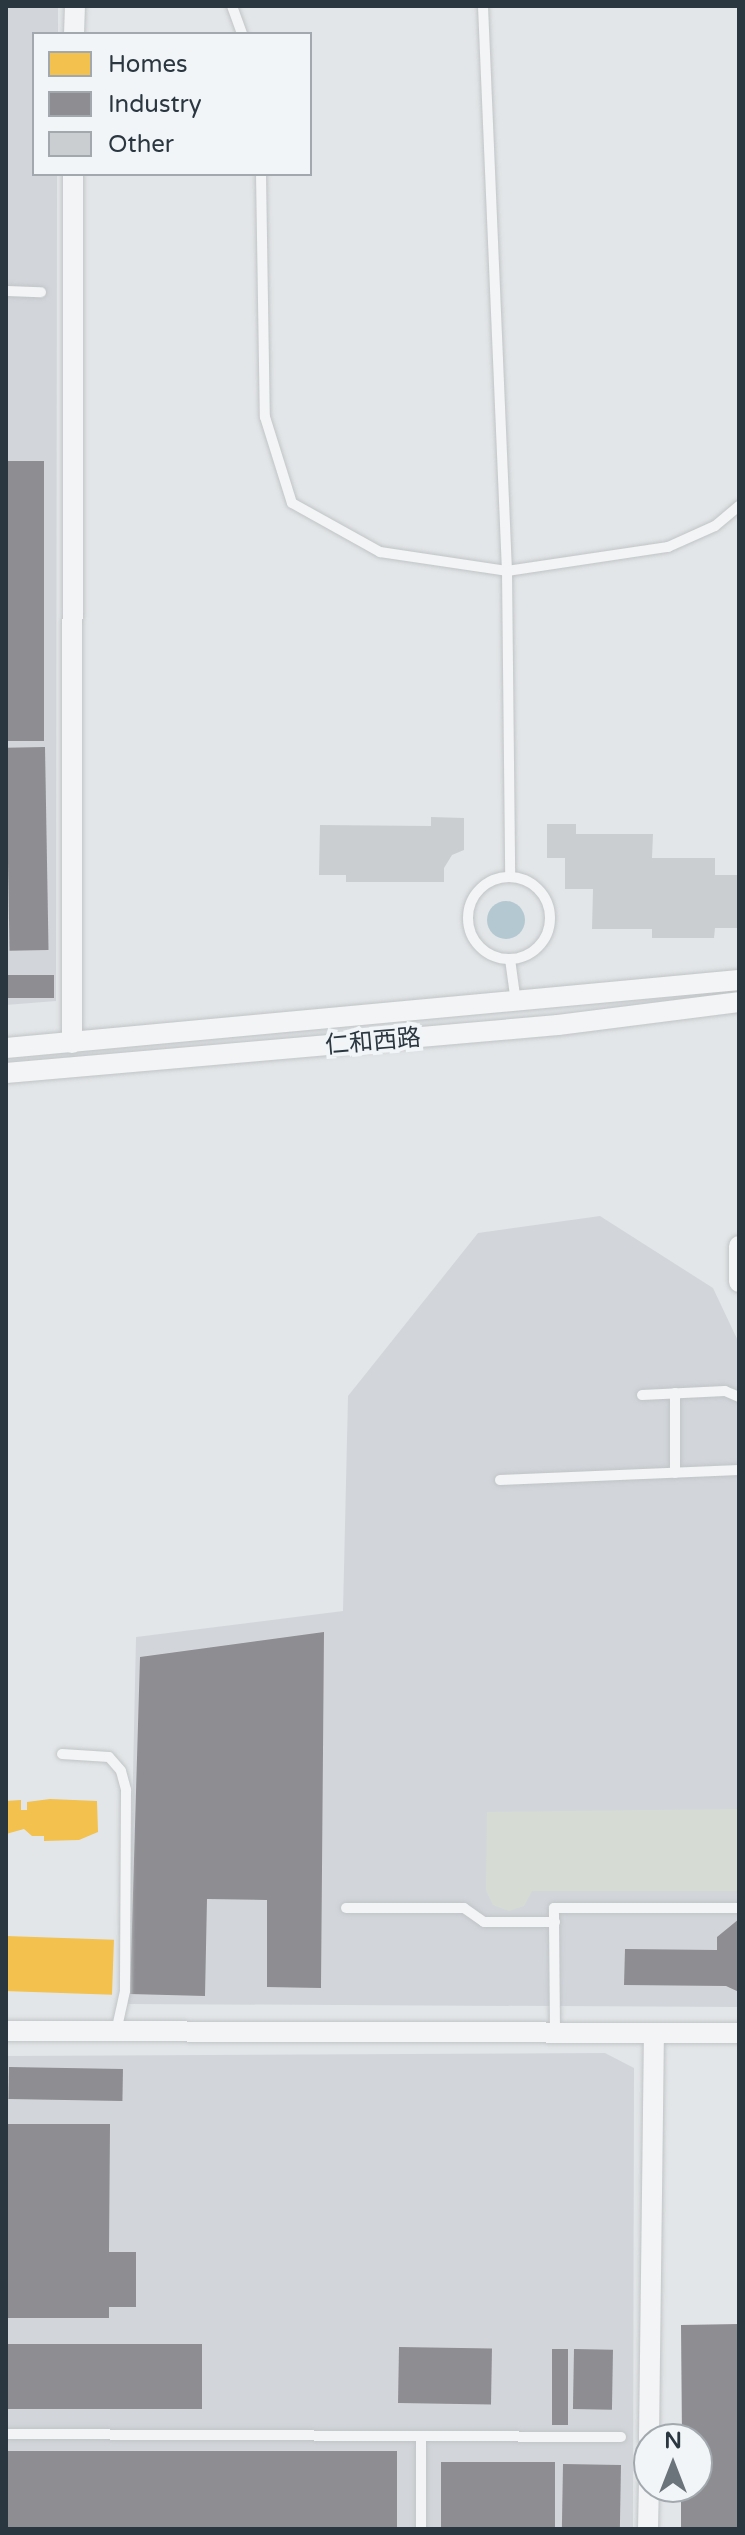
<!DOCTYPE html>
<meta charset="utf-8">
<style>
body{margin:0}
#map{position:relative;width:745px;height:2535px;overflow:hidden;background:#e3e6e8;font-family:"Varela Round","Noto Sans SC",sans-serif}
div>[style]{position:absolute}
[style*='--x']{left:calc(var(--x)*1px);top:calc(var(--y)*1px);width:calc(var(--w)*1px);rotate:calc(var(--a)*1deg)}
.built>*{inset:0;background:#d2d6db}
.green>*{inset:0;background:#d6dcd4}
.water>*{inset:0;background:#b3c8d1}
.round{border-radius:50%}
.homes>*{inset:0;background:#f2c14e;transform-origin:0 0}
.industry>*{inset:0;background:#8d8d92;transform-origin:0 0}
.building>*{inset:0;background:#cbced0}
.roads{filter:drop-shadow(0 0 2px #c1c4c6) drop-shadow(0 0 2px #c1c4c6)}
.lane>*{height:10px;margin:-5px;padding:0 5px;transform-origin:5px;border-radius:5px;background:#f2f4f5}
.lane>.ring{margin:-5px;padding:0;box-sizing:content-box;background:none;border:10px solid #f2f4f5;border-radius:50%}
.street>*{height:20px;margin:-10px;padding:0 10px;transform-origin:10px;border-radius:10px;background:#f2f4f5}
span{translate:-50% -50%;white-space:nowrap;text-align:center;line-height:1.15;-webkit-text-stroke:8px #f1f5f7;paint-order:stroke}
.street-label{font-size:24px;color:#2b3740}
.frame{position:absolute;inset:0;border:8px solid #2b3740;pointer-events:none}
.legend{position:absolute;left:32px;top:32px;width:280px;height:144px;box-sizing:border-box;background:#f1f5f7;border:2px solid #a2a9ae;margin:0;padding:10px 14px;list-style:none;font-size:24px;color:#2b3740}
.legend li{display:flex;align-items:center;gap:16px;height:40px}
.legend b{width:40px;border:2px solid #a2a9ae}
.north{position:absolute;left:633px;top:2423px;width:80px;height:80px;box-sizing:border-box;background:#f1f5f7;border:2px solid #a2a9ae;border-radius:50%;rotate:0deg;font-size:22px;font-weight:700;line-height:32px;text-align:center;color:#2b3740}
.north::after{content:'';display:block;margin:auto;width:28px;height:36px;background:#6b747b;clip-path:polygon(50% 0,100% 100%,50% 72%,0 100%)}
</style>
<div id="map">
<div class="built">
<i style="clip-path:polygon(6px 6px,58px 6px,58px 34px,34px 34px,34px 174px,57px 174px,56px 1001px,6px 1005px)"></i>
<i style="clip-path:polygon(600px 1216px,713px 1288px,739px 1343px,739px 2007px,128px 2004px,136px 1637px,343px 1611px,348px 1396px,478px 1233px)"></i>
<i style="clip-path:polygon(605px 2053px,634px 2068px,633px 2529px,6px 2529px,6px 2056px)"></i>
</div>
<div class="green">
<i style="clip-path:polygon(739px 1809px,739px 1891px,532px 1891px,524px 1906px,509px 1911px,493px 1905px,486px 1890px,487px 1812px)"></i>
</div>
<div class="water">
<i class="round" style="left:487px;top:901px;width:38px;height:38px"></i>
</div>
<div class="homes">
<i style="clip-path:polygon(50px 1799px,97px 1801px,98px 1832px,79px 1840px,44px 1841px,44px 1836px,32px 1836px,24px 1829px,6px 1834px,6px 1801px,21px 1800px,21px 1810px,27px 1810px,27px 1802px)"></i>
<i style="left:6px;top:1936px;width:108px;height:55px;rotate:2deg"></i>
</div>
<div class="industry">
<i style="left:6px;top:461px;width:38px;height:280px"></i>
<i style="left:45px;top:747px;width:203px;height:39px;rotate:89deg"></i>
<i style="left:54px;top:975px;width:23px;height:48px;rotate:90deg"></i>
<i style="clip-path:polygon(324px 1632px,321px 1988px,267px 1987px,267px 1900px,207px 1899px,205px 1996px,130px 1994px,140px 1657px)"></i>
<i style="clip-path:polygon(739px 1919px,739px 1992px,726px 1986px,624px 1985px,625px 1949px,717px 1950px,717px 1937px)"></i>
<i style="left:9px;top:2067px;width:114px;height:32px;rotate:1deg"></i>
<i style="clip-path:polygon(6px 2124px,110px 2124px,109px 2252px,136px 2252px,136px 2307px,109px 2307px,109px 2318px,6px 2318px)"></i>
<i style="clip-path:polygon(739px 2324px,739px 2529px,681px 2529px,681px 2487px,697px 2487px,697px 2439px,682px 2439px,681px 2325px)"></i>
<i style="left:6px;top:2344px;width:196px;height:65px"></i>
<i style="left:399px;top:2347px;width:93px;height:56px;rotate:1deg"></i>
<i style="left:552px;top:2349px;width:16px;height:76px"></i>
<i style="left:574px;top:2349px;width:39px;height:60px;rotate:1deg"></i>
<i style="left:6px;top:2451px;width:391px;height:78px"></i>
<i style="left:441px;top:2462px;width:114px;height:67px"></i>
<i style="left:563px;top:2464px;width:58px;height:65px;rotate:1deg"></i>
</div>
<div class="building">
<i style="clip-path:polygon(431px 817px,464px 818px,464px 850px,452px 855px,444px 868px,444px 882px,346px 882px,346px 875px,319px 875px,320px 825px,431px 826px)"></i>
<i style="clip-path:polygon(547px 824px,576px 824px,576px 834px,653px 834px,652px 858px,715px 858px,715px 875px,739px 875px,739px 928px,715px 928px,714px 938px,652px 938px,652px 929px,592px 929px,593px 889px,565px 889px,565px 858px,547px 858px)"></i>
</div>
<div class="roads">
<div class="lane">
<i style="--x:232;--y:6;--w:30;--a:70"></i>
<i style="--x:483;--y:6;--w:566;--a:87.57"></i>
<i style="--x:507;--y:571;--w:306;--a:89.4"></i>
<i style="--x:261;--y:174;--w:243;--a:89.1"></i>
<i style="--x:265;--y:417;--w:90;--a:72.6"></i>
<i style="--x:292;--y:503;--w:101;--a:29.1"></i>
<i style="--x:380;--y:552;--w:128;--a:8.5"></i>
<i style="--x:507;--y:571;--w:163;--a:-8.5"></i>
<i style="--x:668;--y:547;--w:51;--a:-24.1"></i>
<i style="--x:715;--y:526;--w:31;--a:-40"></i>
<i style="--x:6;--y:291;--w:35;--a:2"></i>
<i class="ring" style="left:468px;top:877px;width:72px;height:72px"></i>
<i style="--x:510;--y:959;--w:44;--a:82.2"></i>
<i style="--x:675;--y:1393;--w:80;--a:90"></i>
<i style="--x:642;--y:1395;--w:83;--a:-2.8"></i>
<i style="--x:725;--y:1391;--w:15;--a:23"></i>
<i style="--x:500;--y:1480;--w:239;--a:-2.4"></i>
<i style="--x:62;--y:1754;--w:47;--a:3.7"></i>
<i style="--x:109;--y:1757;--w:18;--a:49"></i>
<i style="--x:121;--y:1771;--w:20;--a:75"></i>
<i style="--x:126;--y:1790;--w:201;--a:90.3"></i>
<i style="--x:125;--y:1991;--w:42;--a:102.4"></i>
<i style="--x:346;--y:1908;--w:118;--a:0"></i>
<i style="--x:464;--y:1908;--w:24;--a:35"></i>
<i style="--x:484;--y:1922;--w:71;--a:0"></i>
<i style="--x:555;--y:2032;--w:124;--a:-90.5"></i>
<i style="--x:554;--y:1908;--w:185;--a:0"></i>
<i style="--x:6;--y:2434;--w:615;--a:0.28"></i>
<i style="--x:421;--y:2529;--w:93;--a:-90"></i>
</div>
<div class="street">
<i style="--x:74;--y:34;--w:28;--a:-88"></i>
<i style="--x:72;--y:1043;--w:869;--a:-89.93"></i>
<i style="--x:6;--y:1048;--w:736;--a:-5.3"></i>
<i style="--x:6;--y:1073;--w:554;--a:-4.97"></i>
<i style="--x:558;--y:1025;--w:182;--a:-7.2"></i>
<i style="--x:739;--y:1246;--w:36;--a:90"></i>
<i style="--x:6;--y:2031;--w:733;--a:0.16"></i>
<i style="--x:649;--y:2439;--w:406;--a:-89.3"></i>
<i style="--x:648;--y:2529;--w:47;--a:-88.8"></i>
</div>
</div>
<div class="street-label">
<span style="left:373px;top:1042px;rotate:-5deg">仁和西路</span>
</div>
<div class="frame"></div>
<ul class="legend">
<li><b style="height:22px;background:#f2c14e"></b>Homes</li>
<li><b style="height:22px;background:#8d8d92"></b>Industry</li>
<li><b style="height:22px;background:#cbced0"></b>Other</li>
</ul>
<div class="north">N</div>
</div>
